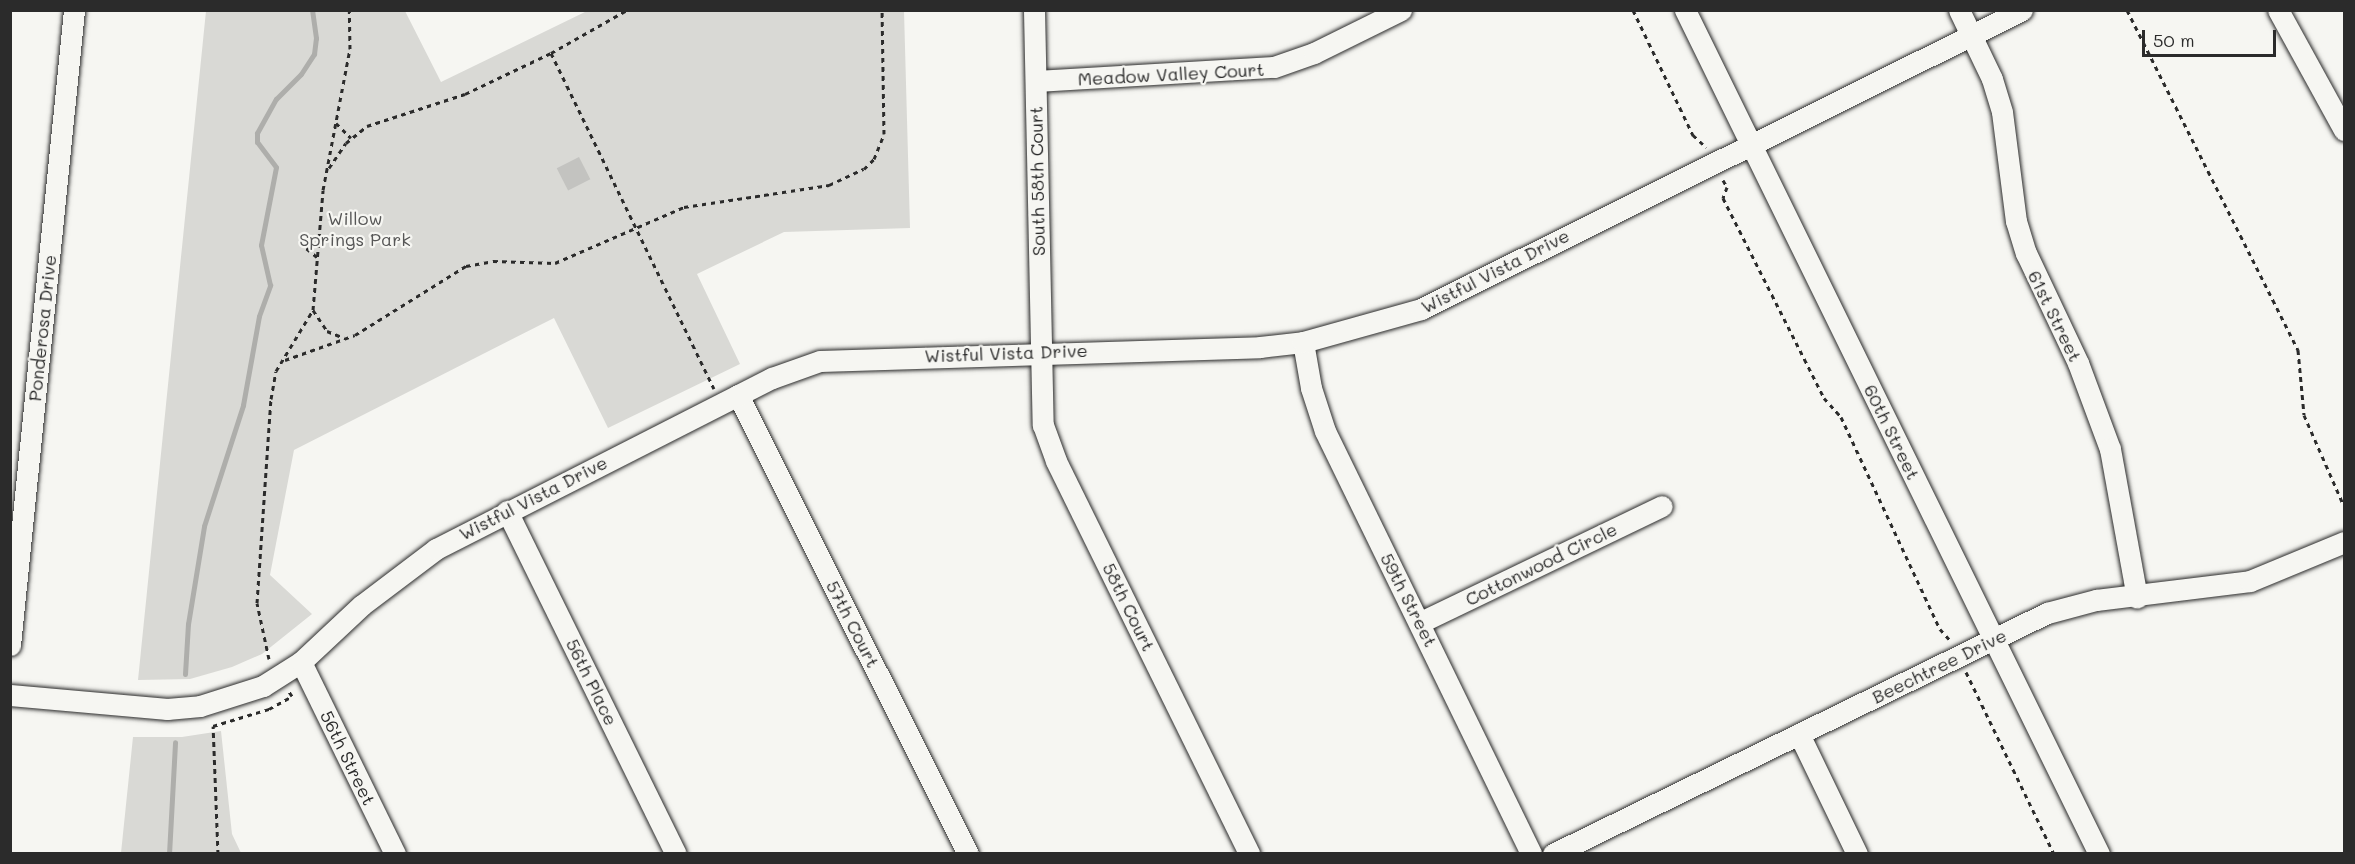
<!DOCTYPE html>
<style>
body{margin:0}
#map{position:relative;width:2355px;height:864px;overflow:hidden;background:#f6f6f2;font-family:Mali,sans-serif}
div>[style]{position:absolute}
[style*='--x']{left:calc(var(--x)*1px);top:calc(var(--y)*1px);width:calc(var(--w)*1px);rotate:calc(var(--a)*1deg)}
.green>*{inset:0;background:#d9d9d5}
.stream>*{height:5px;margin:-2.5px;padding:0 2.5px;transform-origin:2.5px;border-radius:2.5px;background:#aeaeab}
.building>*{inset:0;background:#c3c3c0;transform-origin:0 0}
.path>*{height:3px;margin-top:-1.5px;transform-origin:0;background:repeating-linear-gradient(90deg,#2b2b2b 0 4.5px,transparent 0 9px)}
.roads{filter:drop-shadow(0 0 2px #2b2b2b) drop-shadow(0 0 2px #2b2b2b)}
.minor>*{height:21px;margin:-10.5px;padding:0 10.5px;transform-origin:10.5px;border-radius:10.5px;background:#f6f6f2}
span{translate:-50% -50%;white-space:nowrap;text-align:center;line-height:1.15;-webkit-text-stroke:4.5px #f6f6f2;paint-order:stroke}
.street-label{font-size:18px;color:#2b2b2b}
.park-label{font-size:18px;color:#565656}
.frame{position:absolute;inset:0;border:12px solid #2b2b2b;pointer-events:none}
.scale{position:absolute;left:2142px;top:30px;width:134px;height:27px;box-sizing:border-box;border:3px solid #2b2b2b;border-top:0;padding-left:8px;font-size:18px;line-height:21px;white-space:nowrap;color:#2b2b2b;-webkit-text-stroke:4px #f6f6f2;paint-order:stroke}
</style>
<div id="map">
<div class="green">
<i style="clip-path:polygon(206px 11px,405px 11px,441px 82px,587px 11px,904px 11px,910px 228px,784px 232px,697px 274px,740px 364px,608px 428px,554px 318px,294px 450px,270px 575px,312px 614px,262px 654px,232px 667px,190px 679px,138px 680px)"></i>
<i style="clip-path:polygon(221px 731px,232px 834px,241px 853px,121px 853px,133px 737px,182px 737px)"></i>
</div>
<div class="stream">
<i style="--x:185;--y:674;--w:50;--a:-86.6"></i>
<i style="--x:188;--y:624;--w:99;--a:-80.7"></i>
<i style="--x:204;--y:526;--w:127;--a:-72.1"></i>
<i style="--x:243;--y:405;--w:90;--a:-79.8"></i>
<i style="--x:259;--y:316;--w:33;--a:-70"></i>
<i style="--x:270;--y:285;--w:41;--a:-102.7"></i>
<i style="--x:261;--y:245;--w:79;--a:-79.1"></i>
<i style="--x:276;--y:167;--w:31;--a:-127"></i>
<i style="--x:257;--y:142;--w:9;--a:-90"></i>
<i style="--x:257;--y:133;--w:39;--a:-61"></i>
<i style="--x:276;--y:99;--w:35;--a:-45"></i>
<i style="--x:301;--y:74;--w:24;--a:-57"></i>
<i style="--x:314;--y:54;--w:16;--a:-83"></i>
<i style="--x:316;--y:38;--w:28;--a:-98"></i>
<i style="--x:169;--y:854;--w:112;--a:-86.9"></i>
</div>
<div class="building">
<i style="left:579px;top:157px;width:25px;height:25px;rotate:63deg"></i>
</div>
<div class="path">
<i style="--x:1633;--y:10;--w:139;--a:64.4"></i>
<i style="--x:1693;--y:135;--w:18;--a:43"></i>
<i style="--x:2127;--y:10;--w:381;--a:63.3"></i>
<i style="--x:2298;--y:350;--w:65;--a:84.7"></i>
<i style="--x:2304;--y:415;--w:99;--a:66.3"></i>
<i style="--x:551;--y:53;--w:373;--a:64.1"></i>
<i style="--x:336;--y:123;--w:21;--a:45"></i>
<i style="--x:329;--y:168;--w:30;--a:-56"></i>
<i style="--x:346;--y:143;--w:27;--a:-39"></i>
<i style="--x:367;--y:126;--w:103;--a:-18.1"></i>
<i style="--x:465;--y:94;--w:95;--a:-25.5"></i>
<i style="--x:551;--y:53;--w:87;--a:-29.5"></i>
<i style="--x:1723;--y:180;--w:8;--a:60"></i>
<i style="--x:1727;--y:187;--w:12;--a:110"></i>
<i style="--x:1723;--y:198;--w:224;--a:63.2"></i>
<i style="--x:1824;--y:398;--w:25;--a:48"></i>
<i style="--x:1841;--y:417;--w:234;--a:65"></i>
<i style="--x:1940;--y:629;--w:15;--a:48"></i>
<i style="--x:317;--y:257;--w:14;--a:-141"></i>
<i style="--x:306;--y:248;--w:6;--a:-72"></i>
<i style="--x:308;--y:242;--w:12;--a:-20"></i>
<i style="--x:313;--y:310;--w:25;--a:56"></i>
<i style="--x:327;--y:331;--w:18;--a:22"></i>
<i style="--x:285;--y:360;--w:74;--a:-19.7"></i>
<i style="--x:355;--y:335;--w:131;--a:-31.9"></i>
<i style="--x:466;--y:266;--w:27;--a:-10"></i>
<i style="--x:493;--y:261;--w:62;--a:1.8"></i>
<i style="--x:555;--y:263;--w:141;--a:-23.5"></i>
<i style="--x:684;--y:207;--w:147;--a:-8.6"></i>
<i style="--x:829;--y:185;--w:38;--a:-25"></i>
<i style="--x:864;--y:169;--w:14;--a:-45"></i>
<i style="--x:874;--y:159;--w:27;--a:-68"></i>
<i style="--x:884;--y:134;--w:124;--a:-90.9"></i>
<i style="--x:269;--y:659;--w:57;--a:-102.1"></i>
<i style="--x:257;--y:603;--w:204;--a:-86.1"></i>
<i style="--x:271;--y:399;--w:28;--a:-80"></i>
<i style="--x:276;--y:371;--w:71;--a:-58.8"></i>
<i style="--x:313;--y:310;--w:120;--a:-85.2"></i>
<i style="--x:323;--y:190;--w:144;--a:-79.2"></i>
<i style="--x:350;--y:49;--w:39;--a:-91"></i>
<i style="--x:1966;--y:672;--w:202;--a:64.2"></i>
<i style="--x:218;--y:854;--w:128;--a:-92.2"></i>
<i style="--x:213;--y:726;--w:59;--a:-16.9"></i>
<i style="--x:269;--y:709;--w:26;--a:-29"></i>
<i style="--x:292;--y:696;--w:7;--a:-124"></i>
</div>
<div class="roads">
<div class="minor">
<i style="--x:1034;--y:10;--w:415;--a:88.8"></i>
<i style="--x:1043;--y:425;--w:38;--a:70"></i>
<i style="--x:1056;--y:461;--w:438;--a:63.8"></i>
<i style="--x:1685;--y:10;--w:940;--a:63.87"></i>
<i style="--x:1959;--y:10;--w:76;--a:64.4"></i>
<i style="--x:1992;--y:79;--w:34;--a:73"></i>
<i style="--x:2002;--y:112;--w:110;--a:82.7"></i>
<i style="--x:2016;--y:221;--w:34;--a:73"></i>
<i style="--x:2026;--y:253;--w:122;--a:64.7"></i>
<i style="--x:2078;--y:363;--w:92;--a:69.6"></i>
<i style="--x:2110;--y:449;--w:151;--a:79.7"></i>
<i style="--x:2278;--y:10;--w:137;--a:61.2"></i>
<i style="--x:1036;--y:81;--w:238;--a:-3.4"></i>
<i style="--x:1274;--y:67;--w:42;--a:-19.3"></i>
<i style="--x:1314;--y:53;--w:97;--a:-26.3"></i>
<i style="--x:1303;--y:342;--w:47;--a:80.1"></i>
<i style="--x:1311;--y:388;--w:45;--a:72"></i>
<i style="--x:1325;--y:431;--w:470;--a:64"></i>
<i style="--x:738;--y:395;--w:513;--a:63.39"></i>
<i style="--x:507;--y:511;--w:382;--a:63.8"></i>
<i style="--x:1421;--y:622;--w:267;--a:-25.7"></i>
<i style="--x:10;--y:645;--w:638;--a:-84.24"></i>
<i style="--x:301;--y:662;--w:214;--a:63.9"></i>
<i style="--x:10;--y:695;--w:158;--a:5.1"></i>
<i style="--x:167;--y:709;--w:33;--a:-5"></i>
<i style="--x:200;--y:706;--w:66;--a:-17.6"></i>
<i style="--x:263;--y:686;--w:45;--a:-32.3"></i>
<i style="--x:301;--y:662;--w:83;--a:-43.1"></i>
<i style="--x:362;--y:605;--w:93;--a:-37.1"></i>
<i style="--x:436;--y:549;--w:377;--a:-27"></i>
<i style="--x:772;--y:378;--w:51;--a:-19.5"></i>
<i style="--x:820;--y:361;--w:440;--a:-1.8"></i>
<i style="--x:1260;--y:347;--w:43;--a:-6.6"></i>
<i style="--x:1303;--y:342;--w:123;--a:-15.6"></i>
<i style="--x:1421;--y:309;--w:671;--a:-26.45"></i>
<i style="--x:1799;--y:734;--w:133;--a:64.2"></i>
<i style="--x:1553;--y:854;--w:550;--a:-26.01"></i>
<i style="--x:2047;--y:613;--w:51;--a:-14.9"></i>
<i style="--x:2096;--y:600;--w:155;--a:-7"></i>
<i style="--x:2250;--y:581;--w:102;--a:-22.5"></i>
</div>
</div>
<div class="street-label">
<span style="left:1171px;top:74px;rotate:-3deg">Meadow Valley Court</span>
<span style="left:1037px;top:181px;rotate:-91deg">South 58th Court</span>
<span style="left:1495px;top:271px;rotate:-27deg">Wistful Vista Drive</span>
<span style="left:2055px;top:316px;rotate:64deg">61st Street</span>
<span style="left:42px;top:328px;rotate:-84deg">Ponderosa Drive</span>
<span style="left:1006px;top:353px;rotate:-2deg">Wistful Vista Drive</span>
<span style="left:1892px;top:432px;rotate:64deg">60th Street</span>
<span style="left:533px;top:498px;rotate:-27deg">Wistful Vista Drive</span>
<span style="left:1541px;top:564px;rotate:-26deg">Cottonwood Circle</span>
<span style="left:1409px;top:600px;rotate:63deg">59th Street</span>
<span style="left:1129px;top:607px;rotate:64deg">58th Court</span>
<span style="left:853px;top:624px;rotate:63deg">57th Court</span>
<span style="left:1939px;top:666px;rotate:-26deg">Beechtree Drive</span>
<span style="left:592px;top:682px;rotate:64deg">56th Place</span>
<span style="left:348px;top:758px;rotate:64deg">56th Street</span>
</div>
<div class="park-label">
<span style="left:355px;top:229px">Willow<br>Springs Park</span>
</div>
<div class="frame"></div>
<div class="scale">50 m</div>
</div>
